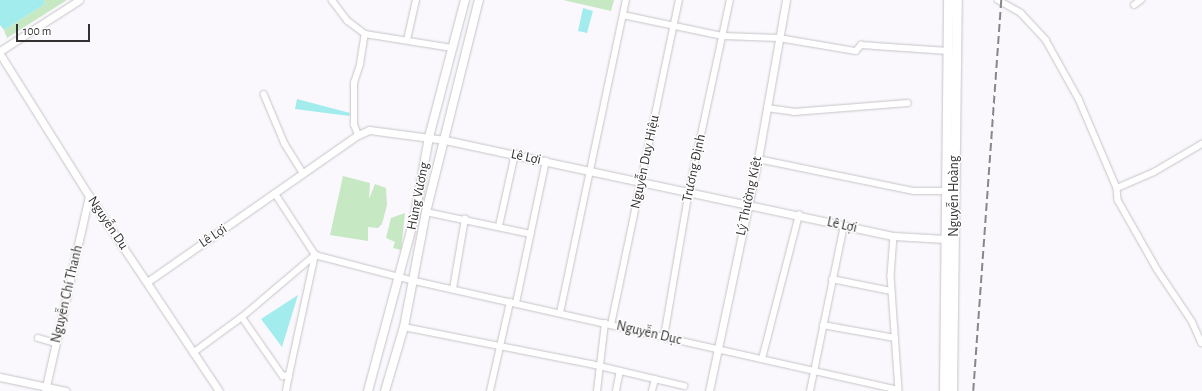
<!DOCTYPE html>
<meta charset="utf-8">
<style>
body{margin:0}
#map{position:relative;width:1202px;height:391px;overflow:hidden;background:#faf8fc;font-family:"Alegreya Sans",sans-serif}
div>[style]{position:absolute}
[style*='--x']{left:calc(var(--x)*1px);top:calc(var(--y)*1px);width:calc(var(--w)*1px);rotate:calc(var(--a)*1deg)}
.green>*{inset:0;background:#c6e8c3}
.water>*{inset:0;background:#a3eced}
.roads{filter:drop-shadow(0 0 1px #c6c4c8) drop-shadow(0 0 1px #c6c4c8)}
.minor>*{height:5.5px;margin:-2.75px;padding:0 2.75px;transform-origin:2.75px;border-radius:2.75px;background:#fff}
.tertiary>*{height:7px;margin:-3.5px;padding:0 3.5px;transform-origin:3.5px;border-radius:3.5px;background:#fff}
.secondary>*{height:8px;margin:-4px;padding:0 4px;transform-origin:4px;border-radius:4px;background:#fff}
.trunk>*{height:9px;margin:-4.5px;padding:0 4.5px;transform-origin:4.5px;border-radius:4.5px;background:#fff}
.rail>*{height:1.5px;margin-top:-0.75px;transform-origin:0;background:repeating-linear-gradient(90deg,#878688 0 8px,transparent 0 12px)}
span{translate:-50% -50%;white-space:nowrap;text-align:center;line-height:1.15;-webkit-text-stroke:3px #fff;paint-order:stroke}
.street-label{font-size:14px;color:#323233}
.scale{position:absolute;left:16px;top:24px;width:74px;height:18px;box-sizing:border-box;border:2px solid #323233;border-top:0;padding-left:5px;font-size:12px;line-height:14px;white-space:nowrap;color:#323233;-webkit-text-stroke:3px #fff;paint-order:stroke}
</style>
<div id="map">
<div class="green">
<i style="clip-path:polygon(44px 0,67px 0,7px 38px,4px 30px,45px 4px)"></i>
<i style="clip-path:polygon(563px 0,614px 0,611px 11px)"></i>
<i style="clip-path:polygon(343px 176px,370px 183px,369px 199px,375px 184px,386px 188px,387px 205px,382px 224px,378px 228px,368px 227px,368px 241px,330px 235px)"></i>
<i style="clip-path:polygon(405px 213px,401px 250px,393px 248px,395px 242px,386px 238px,391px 218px)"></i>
</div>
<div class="water">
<i style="clip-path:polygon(0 0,44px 0,45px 4px,4px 30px,0 25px)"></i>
<i style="clip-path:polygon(583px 8px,593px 11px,587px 33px,578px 31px)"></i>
<i style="clip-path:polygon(297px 99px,350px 113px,349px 116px,295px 109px)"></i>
<i style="clip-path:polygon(298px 295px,282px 347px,261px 319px)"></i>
</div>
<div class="roads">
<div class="minor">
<i style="--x:332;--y:0;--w:26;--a:53"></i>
<i style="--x:348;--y:21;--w:21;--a:37"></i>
<i style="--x:998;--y:0;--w:26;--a:29"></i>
<i style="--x:1021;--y:13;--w:37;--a:47"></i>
<i style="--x:1046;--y:40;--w:68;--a:60.8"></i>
<i style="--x:1079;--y:99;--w:97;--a:66.9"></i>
<i style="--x:1117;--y:188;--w:40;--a:-23.4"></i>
<i style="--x:1154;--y:172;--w:56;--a:-30.3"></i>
<i style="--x:1134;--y:5;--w:9;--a:-36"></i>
<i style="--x:623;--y:15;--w:102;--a:11.9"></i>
<i style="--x:723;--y:36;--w:56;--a:2"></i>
<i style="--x:779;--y:38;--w:78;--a:9.6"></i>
<i style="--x:856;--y:51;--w:8;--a:-50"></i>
<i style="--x:861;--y:45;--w:87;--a:3.9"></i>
<i style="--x:365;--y:34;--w:88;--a:9.1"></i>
<i style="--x:407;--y:40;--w:41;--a:-77.3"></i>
<i style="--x:264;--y:94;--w:54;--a:67.2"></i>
<i style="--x:285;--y:144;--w:34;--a:58"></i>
<i style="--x:767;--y:108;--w:27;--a:8"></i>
<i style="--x:794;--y:112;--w:114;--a:-4.5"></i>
<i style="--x:358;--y:135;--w:11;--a:-112"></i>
<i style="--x:354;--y:125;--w:42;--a:-90"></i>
<i style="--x:354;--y:83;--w:20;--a:-72"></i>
<i style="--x:360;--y:64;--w:30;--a:-81"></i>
<i style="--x:758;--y:159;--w:159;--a:11.6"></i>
<i style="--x:914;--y:191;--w:32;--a:0"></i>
<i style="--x:1117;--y:188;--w:12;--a:85"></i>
<i style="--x:1118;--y:200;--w:79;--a:60.5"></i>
<i style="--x:1157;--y:269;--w:63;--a:56.1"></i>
<i style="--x:1192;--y:321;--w:24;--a:66"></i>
<i style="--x:426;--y:212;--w:107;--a:11.8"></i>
<i style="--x:499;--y:226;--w:74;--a:-77.5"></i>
<i style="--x:894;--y:236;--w:40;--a:94.3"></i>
<i style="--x:891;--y:276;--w:115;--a:86"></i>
<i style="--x:832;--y:279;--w:60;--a:11.5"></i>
<i style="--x:453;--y:289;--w:71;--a:-80.3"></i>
<i style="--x:516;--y:303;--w:145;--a:-78.1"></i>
<i style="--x:560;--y:313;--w:320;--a:-78.1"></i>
<i style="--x:242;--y:317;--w:72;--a:55.2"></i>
<i style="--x:283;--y:376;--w:6;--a:-9"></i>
<i style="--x:289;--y:375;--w:123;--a:-77.8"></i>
<i style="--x:315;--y:255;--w:73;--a:-123.3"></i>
<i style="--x:611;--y:325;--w:332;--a:-78.2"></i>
<i style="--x:823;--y:325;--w:73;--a:10.2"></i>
<i style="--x:404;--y:327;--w:191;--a:11.2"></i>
<i style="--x:591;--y:364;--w:96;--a:13.3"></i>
<i style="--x:664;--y:337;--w:148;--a:-80.3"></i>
<i style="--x:689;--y:191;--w:195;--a:-77.9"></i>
<i style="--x:38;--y:338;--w:19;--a:16"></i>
<i style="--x:193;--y:353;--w:61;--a:-36.3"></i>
<i style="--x:242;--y:317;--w:96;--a:-40.3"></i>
<i style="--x:315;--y:255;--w:103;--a:14.6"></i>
<i style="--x:415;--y:281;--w:495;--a:12.7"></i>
<i style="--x:762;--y:359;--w:149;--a:-75.6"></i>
<i style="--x:286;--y:391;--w:16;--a:-79"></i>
<i style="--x:490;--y:391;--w:91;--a:-77.3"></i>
<i style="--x:597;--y:391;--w:68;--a:-83.3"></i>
<i style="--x:616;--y:391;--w:20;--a:-79"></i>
<i style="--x:652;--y:391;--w:12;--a:-76"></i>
<i style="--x:810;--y:391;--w:168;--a:-78.4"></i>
</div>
<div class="tertiary">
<i style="--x:0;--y:51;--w:94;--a:-32.8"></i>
<i style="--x:0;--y:54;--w:168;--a:57.9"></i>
<i style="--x:89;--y:196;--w:234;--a:56.3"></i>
<i style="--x:147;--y:282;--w:257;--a:-34.9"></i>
<i style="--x:358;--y:135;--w:12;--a:-24"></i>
<i style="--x:369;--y:130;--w:77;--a:7.5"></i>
<i style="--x:445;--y:140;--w:459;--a:12.1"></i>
<i style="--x:894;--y:236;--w:51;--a:3.4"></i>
<i style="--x:0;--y:377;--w:67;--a:12"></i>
<i style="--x:45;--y:391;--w:200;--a:-77.3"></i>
<i style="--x:709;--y:391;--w:237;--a:-78.1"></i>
<i style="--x:758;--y:159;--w:161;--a:-80"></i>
</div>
<div class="secondary">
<i style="--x:368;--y:391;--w:182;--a:-75"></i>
<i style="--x:415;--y:215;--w:79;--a:-79.8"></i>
<i style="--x:429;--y:137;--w:142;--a:-75.3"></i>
<i style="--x:385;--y:391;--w:67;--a:-73.5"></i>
<i style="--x:404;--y:327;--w:117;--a:-79.2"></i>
<i style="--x:426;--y:212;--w:219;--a:-76"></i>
</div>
<div class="trunk">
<i style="--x:944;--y:391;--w:391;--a:-89.4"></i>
<i style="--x:952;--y:391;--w:391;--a:-89.3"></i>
</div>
</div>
<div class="rail">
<i style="--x:973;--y:391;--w:392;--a:-85.9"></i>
</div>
<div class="street-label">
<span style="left:526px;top:157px;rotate:12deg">Lê Lợi</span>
<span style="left:645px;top:162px;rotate:-78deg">Nguyễn Duy Hiệu</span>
<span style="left:694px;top:168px;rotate:-78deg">Trương Định</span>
<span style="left:418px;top:196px;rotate:-79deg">Hùng Vương</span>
<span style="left:749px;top:196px;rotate:-78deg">Lý Thường Kiệt</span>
<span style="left:954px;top:196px;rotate:-90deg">Nguyễn Hoàng</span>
<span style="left:108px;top:223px;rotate:56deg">Nguyễn Du</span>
<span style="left:842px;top:225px;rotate:12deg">Lê Lợi</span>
<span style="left:213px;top:236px;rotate:-34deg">Lê Lợi</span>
<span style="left:67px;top:294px;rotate:-77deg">Nguyễn Chí Thanh</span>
<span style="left:649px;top:333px;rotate:13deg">Nguyễn Dục</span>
</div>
<div class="scale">100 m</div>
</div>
